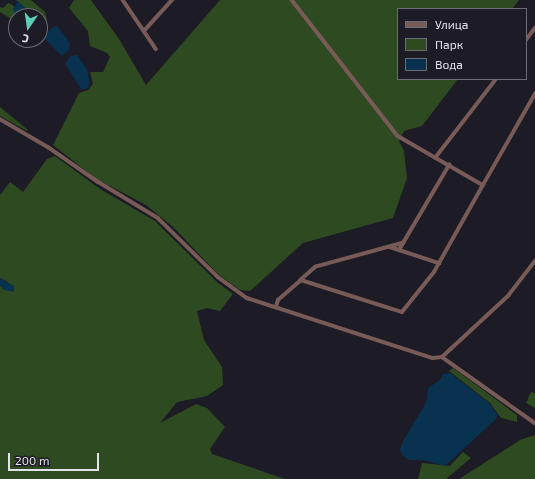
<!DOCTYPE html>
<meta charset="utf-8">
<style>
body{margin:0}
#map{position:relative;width:535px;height:479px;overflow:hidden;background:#1d1b25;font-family:"Exo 2",sans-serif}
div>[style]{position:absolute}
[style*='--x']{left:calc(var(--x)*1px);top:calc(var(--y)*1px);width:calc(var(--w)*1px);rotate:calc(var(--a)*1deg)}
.green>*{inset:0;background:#2d4a20}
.water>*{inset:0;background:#093250}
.minor>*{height:3.5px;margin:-1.75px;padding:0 1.75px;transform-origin:1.75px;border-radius:1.75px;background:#785b56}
span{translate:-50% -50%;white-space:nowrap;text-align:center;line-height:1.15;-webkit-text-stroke:3.5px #1d1b25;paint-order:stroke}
.legend{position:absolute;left:397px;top:8px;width:130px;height:72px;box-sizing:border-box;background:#1d1b25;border:1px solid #6d6b74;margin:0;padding:5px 7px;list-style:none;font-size:12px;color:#e4e3ea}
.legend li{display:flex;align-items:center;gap:8px;height:20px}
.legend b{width:20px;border:1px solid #6d6b74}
.north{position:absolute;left:8px;top:8px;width:40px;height:40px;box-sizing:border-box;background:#1d1b25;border:1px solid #6d6b74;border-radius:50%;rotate:193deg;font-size:11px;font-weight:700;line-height:16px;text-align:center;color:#e4e3ea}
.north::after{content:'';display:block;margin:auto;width:14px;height:18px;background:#5eceb7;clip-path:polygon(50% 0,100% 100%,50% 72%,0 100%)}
.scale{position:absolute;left:8px;top:453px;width:91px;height:18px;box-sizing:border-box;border:2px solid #e4e3ea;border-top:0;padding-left:5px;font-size:12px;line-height:14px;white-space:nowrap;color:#e4e3ea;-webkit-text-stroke:3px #1d1b25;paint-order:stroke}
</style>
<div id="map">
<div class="green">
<i style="clip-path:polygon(16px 0,31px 0,45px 12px,47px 20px,45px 25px,42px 26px,40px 16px,32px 14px)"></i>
<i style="clip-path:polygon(74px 0,91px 0,119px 39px,146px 85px,220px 0,519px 0,512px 9px,398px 9px,398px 79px,458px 79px,422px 126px,404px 131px,399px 141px,404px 151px,407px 178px,393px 218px,303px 243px,250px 291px,240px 290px,218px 274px,173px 227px,146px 205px,95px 178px,53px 145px,79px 93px,88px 90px,93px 84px,90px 72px,103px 72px,110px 57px,107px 53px,90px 46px,88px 31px,69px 8px)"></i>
<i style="clip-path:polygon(8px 3px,13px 5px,19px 16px,16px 16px,16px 22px,0 12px,0 7px,3px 8px)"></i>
<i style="clip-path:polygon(0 107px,28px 130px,27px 131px,0 116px)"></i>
<i style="clip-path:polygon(55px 156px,100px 189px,155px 221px,218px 283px,233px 294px,220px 311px,207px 308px,197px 311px,204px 340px,222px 367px,223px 385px,207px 396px,177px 402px,160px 423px,196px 404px,207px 408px,225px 427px,210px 449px,212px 454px,285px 479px,0 479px,0 285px,4px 290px,8px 282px,0 278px,0 195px,10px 182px,23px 192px,47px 159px)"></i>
<i style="clip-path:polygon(453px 368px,517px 415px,517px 422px,501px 418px,490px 403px,449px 371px)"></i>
<i style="clip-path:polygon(531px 392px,535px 393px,535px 408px,526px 403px)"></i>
<i style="clip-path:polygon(535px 435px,535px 479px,459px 479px,520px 440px)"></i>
<i style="clip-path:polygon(463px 452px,471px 458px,446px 479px,418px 479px,422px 463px,450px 466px)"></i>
</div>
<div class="water">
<i style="clip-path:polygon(18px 1px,32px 14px,37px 16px,19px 16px,15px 13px,13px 9px)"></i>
<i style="clip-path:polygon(57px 26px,70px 43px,69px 50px,62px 56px,43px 37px,53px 27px)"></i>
<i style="clip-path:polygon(77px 55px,87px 69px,90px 84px,87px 89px,81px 89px,65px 64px,70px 56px)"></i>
<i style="clip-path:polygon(0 278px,14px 286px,14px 292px,4px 290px,0 285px)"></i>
<i style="clip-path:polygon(450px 373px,489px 403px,497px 414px,496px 419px,445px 466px,423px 460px,410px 460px,402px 455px,400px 449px,403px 441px,426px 403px,428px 388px,440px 380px,443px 374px)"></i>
</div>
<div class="minor">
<i style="--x:123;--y:0;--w:59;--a:56"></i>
<i style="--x:292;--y:0;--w:172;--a:52.1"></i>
<i style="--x:398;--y:136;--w:98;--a:30"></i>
<i style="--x:483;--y:185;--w:105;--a:-60.3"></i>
<i style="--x:144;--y:31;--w:42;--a:-47.9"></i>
<i style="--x:526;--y:40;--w:15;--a:-53"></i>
<i style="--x:0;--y:119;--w:56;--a:30.3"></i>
<i style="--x:48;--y:147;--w:60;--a:34.8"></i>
<i style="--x:97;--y:181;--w:71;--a:31.2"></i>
<i style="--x:158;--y:218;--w:84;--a:44.5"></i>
<i style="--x:218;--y:277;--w:36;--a:36"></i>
<i style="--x:247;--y:298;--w:195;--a:17.9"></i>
<i style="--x:433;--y:358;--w:9;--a:-6"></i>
<i style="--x:442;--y:357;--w:90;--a:-42.7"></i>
<i style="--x:508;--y:296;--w:44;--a:-52.4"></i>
<i style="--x:435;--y:158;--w:100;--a:-52.3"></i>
<i style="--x:404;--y:243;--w:91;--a:164.7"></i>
<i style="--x:316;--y:267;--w:20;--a:139"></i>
<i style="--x:301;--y:280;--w:106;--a:17.6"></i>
<i style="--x:402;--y:312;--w:51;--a:-51.3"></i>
<i style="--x:434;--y:272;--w:100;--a:-60.6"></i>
<i style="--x:390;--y:247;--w:52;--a:18.1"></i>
<i style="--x:399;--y:250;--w:99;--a:-59.5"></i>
<i style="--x:276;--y:307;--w:7;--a:-74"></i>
<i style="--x:278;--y:300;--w:30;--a:-41"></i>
<i style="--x:442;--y:357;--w:114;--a:35.4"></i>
</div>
<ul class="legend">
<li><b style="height:5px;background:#785b56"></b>Улица</li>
<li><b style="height:11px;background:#2d4a20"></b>Парк</li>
<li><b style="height:11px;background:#093250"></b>Вода</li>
</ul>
<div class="north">С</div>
<div class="scale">200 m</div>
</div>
